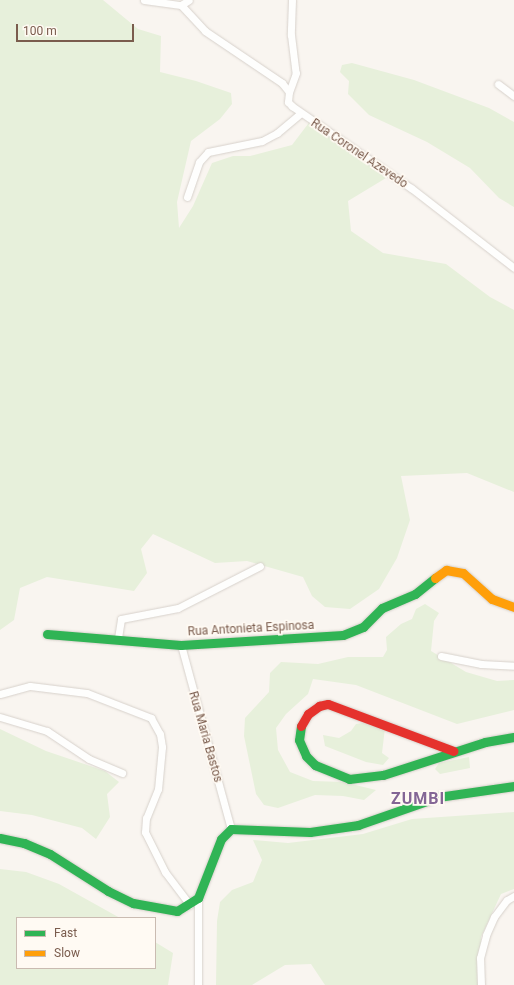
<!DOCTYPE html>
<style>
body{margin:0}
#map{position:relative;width:514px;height:985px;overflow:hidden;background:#f9f5f0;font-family:Roboto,sans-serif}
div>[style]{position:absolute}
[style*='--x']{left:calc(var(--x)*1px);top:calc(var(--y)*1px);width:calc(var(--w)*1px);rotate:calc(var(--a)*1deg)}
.green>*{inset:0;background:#e7f0db}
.roads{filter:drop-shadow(0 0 1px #d7d1cb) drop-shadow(0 0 1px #d7d1cb)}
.street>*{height:7px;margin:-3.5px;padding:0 3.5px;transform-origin:3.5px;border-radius:3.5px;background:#fefefd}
.fast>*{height:9px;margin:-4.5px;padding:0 4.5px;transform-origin:4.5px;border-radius:4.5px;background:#30b455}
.slow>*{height:9px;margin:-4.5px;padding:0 4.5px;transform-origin:4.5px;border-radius:4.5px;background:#ff9f0a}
.jam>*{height:9px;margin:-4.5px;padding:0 4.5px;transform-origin:4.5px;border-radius:4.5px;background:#e5322d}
span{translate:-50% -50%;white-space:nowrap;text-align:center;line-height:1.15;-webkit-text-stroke:3.5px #fffaf3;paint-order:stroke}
.street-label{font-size:12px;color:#7a5c4d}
.district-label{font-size:16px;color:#846695;font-weight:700;letter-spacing:1px}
.legend{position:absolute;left:16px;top:917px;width:140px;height:52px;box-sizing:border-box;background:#fffaf3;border:1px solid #cabbb1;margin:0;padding:5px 7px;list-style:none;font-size:12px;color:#7a5c4d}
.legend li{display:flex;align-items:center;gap:8px;height:20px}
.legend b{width:20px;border:1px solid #cabbb1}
.scale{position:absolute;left:16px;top:24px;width:118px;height:18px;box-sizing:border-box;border:2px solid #7a5c4d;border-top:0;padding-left:5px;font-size:12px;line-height:14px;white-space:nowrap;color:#7a5c4d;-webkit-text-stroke:3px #fffaf3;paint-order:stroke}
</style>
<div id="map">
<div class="green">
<i style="clip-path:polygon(0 0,103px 0,138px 29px,161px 36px,160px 72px,196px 81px,231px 93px,232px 104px,220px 119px,191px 141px,177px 202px,179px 228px,193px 206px,212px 163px,233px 156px,250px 156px,292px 145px,311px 120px,386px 178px,348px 201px,351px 231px,383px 253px,446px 264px,490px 297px,514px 310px,514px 492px,467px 473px,401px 476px,410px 520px,397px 558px,379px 589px,350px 609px,325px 607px,312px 596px,303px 577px,247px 561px,215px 563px,153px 534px,141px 549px,147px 573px,134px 591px,47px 577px,20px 588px,14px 620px,0 630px)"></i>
<i style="clip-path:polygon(352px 63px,414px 80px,489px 108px,514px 122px,514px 207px,499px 198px,470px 168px,427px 142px,369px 115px,348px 94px,349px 81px,340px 72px,342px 65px)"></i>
<i style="clip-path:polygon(425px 604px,439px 613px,434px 621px,431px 651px,466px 672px,497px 681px,514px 680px,514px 710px,457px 724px,356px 685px,313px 679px,308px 694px,286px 714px,276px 728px,278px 750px,290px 772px,313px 781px,343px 782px,376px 790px,364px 800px,343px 796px,315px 795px,278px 808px,264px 805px,256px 794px,244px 736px,245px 718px,269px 692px,270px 673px,281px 662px,318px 664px,348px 657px,383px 657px,387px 650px,386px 637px,401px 624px,412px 619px,416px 609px)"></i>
<i style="clip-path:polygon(370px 722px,385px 728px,382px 753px,389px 758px,383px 765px,366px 762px,325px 746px,323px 735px,339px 738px,351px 731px,356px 724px)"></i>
<i style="clip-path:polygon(0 729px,46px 751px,105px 771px,119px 782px,107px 794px,110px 817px,96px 839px,82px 828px,32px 815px,0 811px)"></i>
<i style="clip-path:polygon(469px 757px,470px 768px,440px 774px,435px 769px,439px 763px)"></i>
<i style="clip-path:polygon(514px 812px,514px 889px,501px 894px,481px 937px,479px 985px,325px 985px,311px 964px,285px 965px,252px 985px,216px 985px,217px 921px,220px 902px,232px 890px,253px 882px,262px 860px,253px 840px,288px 843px,363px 834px,412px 819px)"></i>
<i style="clip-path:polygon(0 869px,26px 872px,59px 884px,120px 918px,17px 918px,17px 968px,155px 968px,155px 942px,173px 953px,168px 985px,0 985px)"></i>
</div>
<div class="roads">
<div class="street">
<i style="--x:144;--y:0;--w:37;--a:8"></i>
<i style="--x:181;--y:5;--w:35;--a:47"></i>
<i style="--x:205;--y:31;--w:93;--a:34"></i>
<i style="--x:282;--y:83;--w:11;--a:52"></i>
<i style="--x:292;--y:0;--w:35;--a:92"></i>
<i style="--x:291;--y:35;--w:38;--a:83"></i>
<i style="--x:296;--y:73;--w:20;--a:110"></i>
<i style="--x:289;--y:92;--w:10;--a:96"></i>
<i style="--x:288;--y:102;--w:6;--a:45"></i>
<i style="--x:292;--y:106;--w:145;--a:34.6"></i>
<i style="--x:411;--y:188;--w:130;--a:37.8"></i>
<i style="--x:181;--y:5;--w:9;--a:-32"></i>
<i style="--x:498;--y:84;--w:20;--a:37"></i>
<i style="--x:187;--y:197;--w:37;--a:-71"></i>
<i style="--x:199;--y:162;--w:13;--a:-48"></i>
<i style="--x:208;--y:152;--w:55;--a:-11.5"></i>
<i style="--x:262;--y:141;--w:17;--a:-28"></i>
<i style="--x:277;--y:133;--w:30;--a:-40"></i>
<i style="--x:118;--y:638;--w:19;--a:-81"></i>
<i style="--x:121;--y:619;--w:58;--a:-10.9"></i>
<i style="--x:178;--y:608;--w:92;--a:-27.1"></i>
<i style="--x:181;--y:645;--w:191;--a:74.8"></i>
<i style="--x:441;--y:656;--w:41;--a:11.3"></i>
<i style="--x:481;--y:664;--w:33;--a:3"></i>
<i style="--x:0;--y:694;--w:31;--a:-15"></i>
<i style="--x:30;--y:686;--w:57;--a:7"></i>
<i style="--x:87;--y:693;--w:69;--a:21.3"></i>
<i style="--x:151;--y:718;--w:18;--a:61"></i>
<i style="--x:160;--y:734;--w:13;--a:81"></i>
<i style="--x:162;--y:747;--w:42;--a:95.4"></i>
<i style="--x:158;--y:789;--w:31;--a:112"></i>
<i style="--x:146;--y:818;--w:14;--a:94"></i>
<i style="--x:145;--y:832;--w:45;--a:63.4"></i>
<i style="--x:165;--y:872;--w:41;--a:52.9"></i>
<i style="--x:0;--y:717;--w:49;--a:16.6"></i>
<i style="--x:47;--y:731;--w:50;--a:33.7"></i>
<i style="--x:89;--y:759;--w:36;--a:23"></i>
<i style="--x:198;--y:985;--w:87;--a:-90"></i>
<i style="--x:481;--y:985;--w:27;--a:-92"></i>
<i style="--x:480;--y:958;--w:24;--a:-75"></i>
<i style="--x:486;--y:935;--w:20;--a:-66"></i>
<i style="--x:494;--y:917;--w:21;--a:-53"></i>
<i style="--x:507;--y:900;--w:8;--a:-30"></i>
</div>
<div class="fast">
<i style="--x:47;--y:634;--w:134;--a:4.7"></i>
<i style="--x:181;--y:645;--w:162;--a:-3.5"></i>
<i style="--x:343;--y:635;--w:22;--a:-22"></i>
<i style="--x:363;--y:627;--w:27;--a:-45"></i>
<i style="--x:382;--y:608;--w:36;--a:-23"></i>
<i style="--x:415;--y:594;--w:26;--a:-39"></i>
<i style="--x:301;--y:726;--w:14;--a:98"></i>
<i style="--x:299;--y:740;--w:17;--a:66"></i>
<i style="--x:306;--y:756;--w:13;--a:45"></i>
<i style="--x:315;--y:765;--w:37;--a:22"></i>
<i style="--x:349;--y:779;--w:34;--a:-7"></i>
<i style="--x:383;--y:775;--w:107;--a:-17.9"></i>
<i style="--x:485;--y:742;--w:29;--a:-10"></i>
<i style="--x:0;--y:838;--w:25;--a:12"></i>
<i style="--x:24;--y:843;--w:28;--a:23"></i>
<i style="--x:50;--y:854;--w:69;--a:32.5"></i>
<i style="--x:108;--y:891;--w:28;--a:26"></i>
<i style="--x:133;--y:903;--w:45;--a:10.3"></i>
<i style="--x:177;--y:911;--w:25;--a:-32"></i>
<i style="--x:198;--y:898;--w:63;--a:-68.7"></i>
<i style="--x:221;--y:839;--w:14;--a:-45"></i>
<i style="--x:231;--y:829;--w:79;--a:2.2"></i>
<i style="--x:310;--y:832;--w:49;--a:-8.3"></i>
<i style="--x:358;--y:825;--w:85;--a:-19.3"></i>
<i style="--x:438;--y:797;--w:77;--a:-8.2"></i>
</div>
<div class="slow">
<i style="--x:435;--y:578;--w:14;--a:-36"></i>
<i style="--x:446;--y:570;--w:17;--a:10"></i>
<i style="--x:463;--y:573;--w:39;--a:42"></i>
<i style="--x:492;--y:599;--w:23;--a:20"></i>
</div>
<div class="jam">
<i style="--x:301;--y:726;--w:14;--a:-60"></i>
<i style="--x:308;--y:714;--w:14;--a:-36"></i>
<i style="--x:319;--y:706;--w:9;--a:-13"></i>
<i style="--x:328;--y:704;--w:134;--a:20.5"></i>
</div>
</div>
<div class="street-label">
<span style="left:359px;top:154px;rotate:34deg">Rua Coronel Azevedo</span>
<span style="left:251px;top:629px;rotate:-3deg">Rua Antonieta Espinosa</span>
<span style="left:205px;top:737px;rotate:74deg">Rua Maria Bastos</span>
</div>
<div class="district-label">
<span style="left:418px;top:799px">ZUMBI</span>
</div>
<ul class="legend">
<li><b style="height:5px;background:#30b455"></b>Fast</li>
<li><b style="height:5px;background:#ff9f0a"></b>Slow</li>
</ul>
<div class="scale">100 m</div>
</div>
